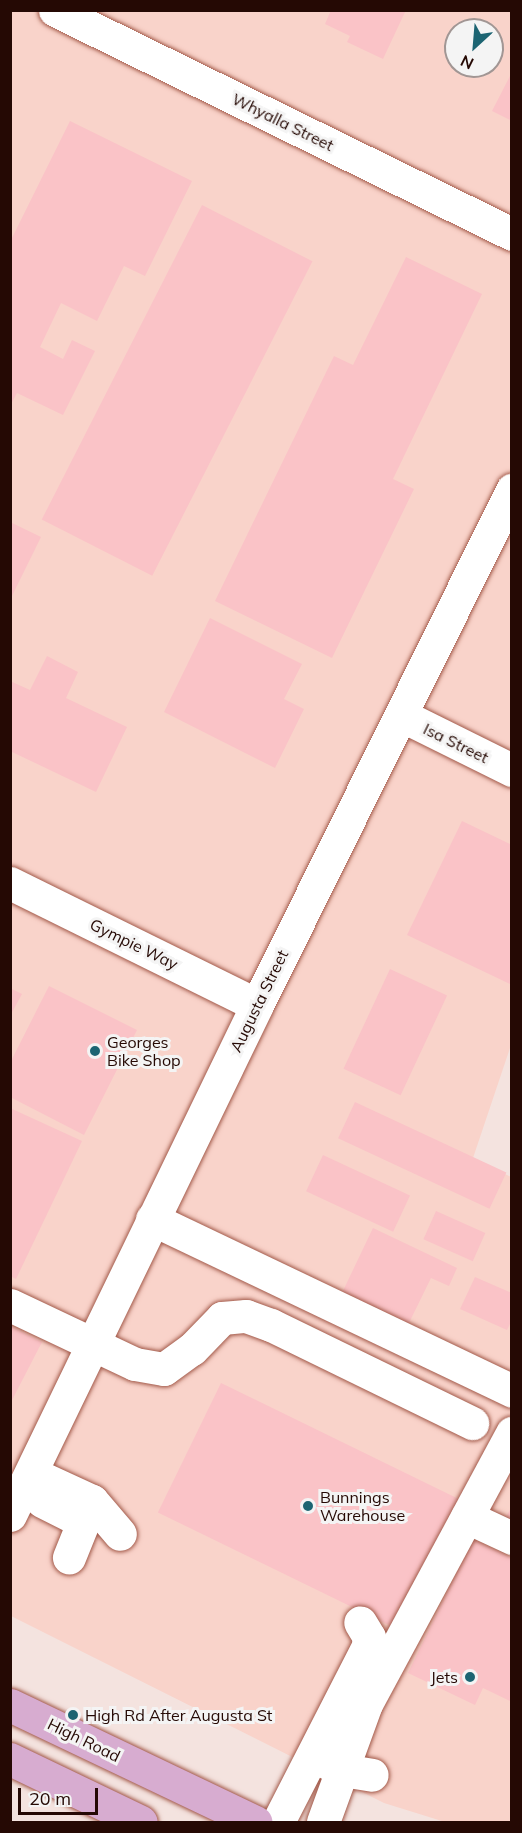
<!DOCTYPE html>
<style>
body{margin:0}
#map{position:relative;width:522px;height:1833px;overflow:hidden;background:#f4e3df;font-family:Mulish,sans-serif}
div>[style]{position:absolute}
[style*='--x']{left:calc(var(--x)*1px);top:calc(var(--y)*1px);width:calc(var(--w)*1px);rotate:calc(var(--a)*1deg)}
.built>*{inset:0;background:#f9d3ca}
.building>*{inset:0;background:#fac3c7;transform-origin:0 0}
.roads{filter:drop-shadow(0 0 2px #a25949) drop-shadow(0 0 2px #a25949)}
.minor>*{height:33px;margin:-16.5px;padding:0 16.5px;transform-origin:16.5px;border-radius:16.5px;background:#fff}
.major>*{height:33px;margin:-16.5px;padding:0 16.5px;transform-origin:16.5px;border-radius:16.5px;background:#d7acd0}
.dots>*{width:16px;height:16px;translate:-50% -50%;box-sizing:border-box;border:3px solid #f4f4f4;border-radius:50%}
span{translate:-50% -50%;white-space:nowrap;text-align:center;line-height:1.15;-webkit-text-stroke:6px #f4f4f4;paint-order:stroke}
.street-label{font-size:16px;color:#250904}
.poi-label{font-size:16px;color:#250904}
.left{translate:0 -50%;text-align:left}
.right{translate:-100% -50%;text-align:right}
.frame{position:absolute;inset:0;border:12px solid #250904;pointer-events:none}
.north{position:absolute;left:444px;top:18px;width:60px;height:60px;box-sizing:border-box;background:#f4f4f4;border:2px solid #a19694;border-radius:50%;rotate:206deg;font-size:16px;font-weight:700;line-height:24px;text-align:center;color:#250904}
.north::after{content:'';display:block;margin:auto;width:21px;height:27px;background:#1c6472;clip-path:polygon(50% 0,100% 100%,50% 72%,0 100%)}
.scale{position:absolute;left:18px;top:1788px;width:80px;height:27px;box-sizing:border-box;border:3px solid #250904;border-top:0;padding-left:8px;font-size:18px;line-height:21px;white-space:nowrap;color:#250904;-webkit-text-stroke:4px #f4f4f4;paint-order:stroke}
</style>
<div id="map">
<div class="built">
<i style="clip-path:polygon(evenodd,10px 11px,511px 11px,512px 1042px,473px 1158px,511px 1177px,511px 1822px,445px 1822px,384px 1803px,11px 1616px,10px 11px,456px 30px,492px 30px,492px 66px,456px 66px,456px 30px)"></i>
</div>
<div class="building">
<i style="clip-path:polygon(331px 10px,406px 10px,383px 59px,347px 42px,350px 36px,325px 24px)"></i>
<i style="clip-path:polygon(512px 72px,512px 121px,492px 111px)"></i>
<i style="clip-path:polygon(70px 121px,192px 181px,145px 276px,124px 266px,97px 321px,61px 303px,40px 347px,63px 359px,72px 340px,95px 351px,63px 415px,17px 393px,10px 406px,10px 242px)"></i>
<i style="left:202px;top:205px;width:124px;height:353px;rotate:27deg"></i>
<i style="clip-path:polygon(406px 257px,482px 294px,393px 479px,414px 489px,332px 658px,215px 601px,334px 356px,353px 365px)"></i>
<i style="clip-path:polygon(10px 522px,41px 537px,10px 600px)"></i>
<i style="clip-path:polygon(210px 618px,302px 664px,284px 699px,304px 709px,275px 768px,164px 712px)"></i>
<i style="clip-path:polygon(47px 656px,78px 672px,66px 698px,127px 727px,96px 792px,10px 751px,10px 681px,30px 690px)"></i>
<i style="clip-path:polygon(462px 821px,512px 845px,512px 985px,407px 935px)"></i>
<i style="left:390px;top:969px;width:63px;height:110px;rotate:25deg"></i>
<i style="clip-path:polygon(49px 986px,137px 1030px,84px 1135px,10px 1097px,10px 1063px)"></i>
<i style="clip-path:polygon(10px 988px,22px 994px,10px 1016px)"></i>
<i style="left:355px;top:1102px;width:167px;height:40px;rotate:25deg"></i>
<i style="clip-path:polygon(10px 1108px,82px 1141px,16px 1279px,10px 1276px)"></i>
<i style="left:323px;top:1155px;width:96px;height:40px;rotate:25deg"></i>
<i style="left:436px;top:1211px;width:54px;height:31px;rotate:24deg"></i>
<i style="clip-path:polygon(373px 1228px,457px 1268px,449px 1286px,431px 1278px,407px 1327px,341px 1295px)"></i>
<i style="clip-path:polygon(475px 1277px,512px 1293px,512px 1320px,507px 1330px,460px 1309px)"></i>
<i style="clip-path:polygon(10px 1326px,42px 1342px,10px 1404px)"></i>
<i style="left:221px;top:1383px;width:265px;height:144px;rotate:26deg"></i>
<i style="clip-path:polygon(512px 1506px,512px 1520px,506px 1517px)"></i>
<i style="clip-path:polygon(473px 1539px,512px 1558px,512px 1702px,483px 1688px,475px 1705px,408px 1673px)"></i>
</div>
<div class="roads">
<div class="minor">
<i style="--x:55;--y:10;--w:509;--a:26.11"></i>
<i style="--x:401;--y:715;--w:124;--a:26.4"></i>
<i style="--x:10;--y:883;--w:275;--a:26.3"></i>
<i style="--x:152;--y:1219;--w:399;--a:25.5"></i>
<i style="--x:10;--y:1305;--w:138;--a:25.3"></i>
<i style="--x:135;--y:1364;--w:29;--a:10"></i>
<i style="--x:164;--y:1369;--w:34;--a:-36"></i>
<i style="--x:192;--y:1349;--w:43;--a:-45.9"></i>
<i style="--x:222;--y:1318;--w:24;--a:-5"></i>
<i style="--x:246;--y:1316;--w:27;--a:20"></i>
<i style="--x:271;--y:1325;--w:224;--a:26"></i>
<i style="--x:31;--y:1473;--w:67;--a:24.7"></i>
<i style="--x:92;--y:1501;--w:43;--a:49.7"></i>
<i style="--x:42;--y:1501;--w:40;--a:26.6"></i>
<i style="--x:78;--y:1519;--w:7;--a:56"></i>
<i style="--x:82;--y:1525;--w:35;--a:112"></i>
<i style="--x:10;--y:1515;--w:567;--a:-64.16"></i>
<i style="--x:257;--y:1005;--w:575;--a:-63.66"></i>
<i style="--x:467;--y:1517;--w:50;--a:25"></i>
<i style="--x:322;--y:1760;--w:22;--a:27"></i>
<i style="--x:342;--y:1770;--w:30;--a:9"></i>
<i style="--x:278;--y:1822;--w:198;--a:-62.9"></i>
<i style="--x:368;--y:1646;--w:9;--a:-84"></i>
<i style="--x:369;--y:1637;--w:17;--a:-121"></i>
<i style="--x:323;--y:1822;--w:126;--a:-70"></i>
<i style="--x:366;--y:1704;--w:308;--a:-61.7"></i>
</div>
<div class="major">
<i style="--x:10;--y:1705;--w:272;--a:25.5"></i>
<i style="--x:10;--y:1759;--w:145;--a:25.7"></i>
</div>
</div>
<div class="dots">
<i style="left:95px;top:1051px;background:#1c6472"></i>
<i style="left:308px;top:1506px;background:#1c6472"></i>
<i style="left:470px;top:1677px;background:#1c6472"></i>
<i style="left:73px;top:1715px;background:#1c6472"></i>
</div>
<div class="street-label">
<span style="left:283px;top:122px;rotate:26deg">Whyalla Street</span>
<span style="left:456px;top:743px;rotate:26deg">Isa Street</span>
<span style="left:134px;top:944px;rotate:26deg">Gympie Way</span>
<span style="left:259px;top:1001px;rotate:-64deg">Augusta Street</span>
<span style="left:84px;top:1740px;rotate:26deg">High Road</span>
</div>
<div class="poi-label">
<span class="left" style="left:107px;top:1051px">Georges<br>Bike Shop</span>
<span class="left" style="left:320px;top:1506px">Bunnings<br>Warehouse</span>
<span class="right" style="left:458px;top:1677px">Jets</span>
<span class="left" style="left:85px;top:1715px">High Rd After Augusta St</span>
</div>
<div class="frame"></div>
<div class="north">N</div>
<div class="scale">20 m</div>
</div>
